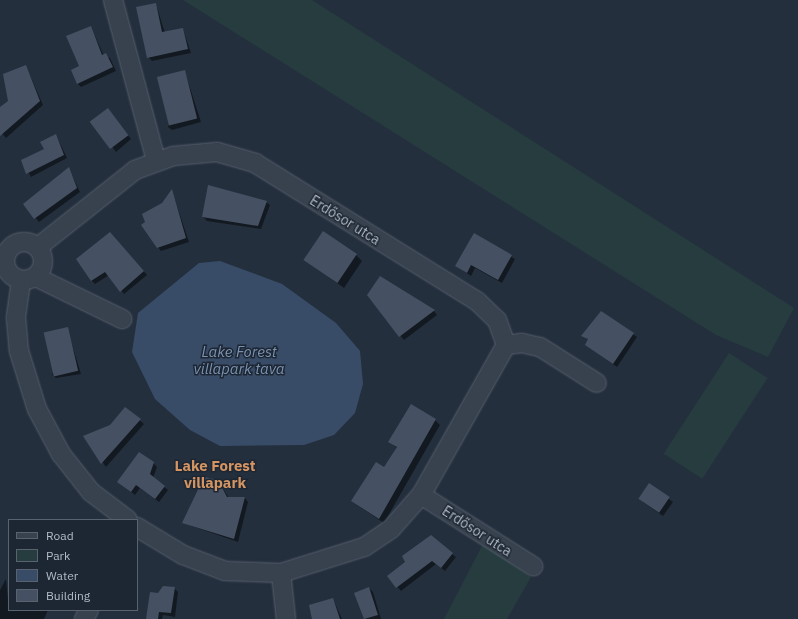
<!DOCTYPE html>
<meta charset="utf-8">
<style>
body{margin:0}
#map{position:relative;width:798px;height:619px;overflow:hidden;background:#242f3e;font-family:"IBM Plex Sans",sans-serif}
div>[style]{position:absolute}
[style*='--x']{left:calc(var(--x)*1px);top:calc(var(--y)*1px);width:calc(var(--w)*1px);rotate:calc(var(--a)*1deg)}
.green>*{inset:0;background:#263c3f;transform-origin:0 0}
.water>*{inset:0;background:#394c67}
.shadow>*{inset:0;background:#0007}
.building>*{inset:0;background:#455162;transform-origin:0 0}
.roads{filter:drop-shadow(0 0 1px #565f6c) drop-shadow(0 0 1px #565f6c)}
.minor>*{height:18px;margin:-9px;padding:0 9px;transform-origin:9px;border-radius:9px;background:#38414e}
.minor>.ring{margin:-9px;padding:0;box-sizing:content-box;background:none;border:18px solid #38414e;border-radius:50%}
span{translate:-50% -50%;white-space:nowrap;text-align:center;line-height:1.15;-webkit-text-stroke:3px #1d2633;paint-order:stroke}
.street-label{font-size:14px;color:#b4bcc9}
.water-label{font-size:15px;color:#7c92b1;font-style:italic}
.neighbourhood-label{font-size:15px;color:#d59563;font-weight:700}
.legend{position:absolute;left:8px;top:519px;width:130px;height:92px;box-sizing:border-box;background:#1d2633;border:1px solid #59626f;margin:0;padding:5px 7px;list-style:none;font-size:12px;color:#b4bcc9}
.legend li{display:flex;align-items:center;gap:8px;height:20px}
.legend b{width:20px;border:1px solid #59626f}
</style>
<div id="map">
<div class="green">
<i style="clip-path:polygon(183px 0,312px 0,794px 308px,768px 357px,716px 335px)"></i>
<i style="left:729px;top:353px;width:46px;height:120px;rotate:33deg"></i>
<i style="clip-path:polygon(483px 544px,531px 577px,507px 619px,444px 619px)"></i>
</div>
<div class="water">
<i style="clip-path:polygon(220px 261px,282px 284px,336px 323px,360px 351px,363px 384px,355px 413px,334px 435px,304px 445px,220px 446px,190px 430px,155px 399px,132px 352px,138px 313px,199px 263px)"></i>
</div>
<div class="shadow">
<i style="clip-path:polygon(156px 4px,165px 33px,183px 29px,191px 53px,152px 61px,148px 57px)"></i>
<i style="clip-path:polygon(91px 27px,104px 56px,110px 58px,116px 71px,81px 87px,78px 84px)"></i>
<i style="clip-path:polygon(26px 66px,43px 105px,6px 138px,0 131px,0 108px,9px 101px)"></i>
<i style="clip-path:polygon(185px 72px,201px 122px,172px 130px,168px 127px)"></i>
<i style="clip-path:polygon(108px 109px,131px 139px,116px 152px,113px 148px)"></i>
<i style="clip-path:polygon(56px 135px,67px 158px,31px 177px,22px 160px,45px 149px)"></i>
<i style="clip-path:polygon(69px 169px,80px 192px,39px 222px,25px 205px)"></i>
<i style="clip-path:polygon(172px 191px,189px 242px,161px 251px,158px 247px,163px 203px)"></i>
<i style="clip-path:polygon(266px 202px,270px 205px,261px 229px,207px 221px,203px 217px)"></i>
<i style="clip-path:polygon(474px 235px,515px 259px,502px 283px,475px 268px,471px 276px,456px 266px)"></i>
<i style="clip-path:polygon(114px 237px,147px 275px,124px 294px,109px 275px,95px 284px,91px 280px)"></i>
<i style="clip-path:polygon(356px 255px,362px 261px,344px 288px,305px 260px)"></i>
<i style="clip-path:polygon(380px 277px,434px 311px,437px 315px,404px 340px,368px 295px)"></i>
<i style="clip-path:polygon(601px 312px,637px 337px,617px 367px,590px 348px,586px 345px,589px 340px,583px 335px)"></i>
<i style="clip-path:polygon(67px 328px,81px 374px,56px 378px,52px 375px)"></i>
<i style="clip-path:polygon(125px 408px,144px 424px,106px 467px,85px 436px,111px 426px)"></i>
<i style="clip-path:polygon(435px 420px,440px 425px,384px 523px,357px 505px,352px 501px,385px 469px,397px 448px,390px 442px)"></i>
<i style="clip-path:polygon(153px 463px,157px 467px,153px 478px,168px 490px,159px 502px,140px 488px,135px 495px,122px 485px)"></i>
<i style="clip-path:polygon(218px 481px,229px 498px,245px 498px,248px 502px,238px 542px,183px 523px)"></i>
<i style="clip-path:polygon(649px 484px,673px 502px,663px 516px,643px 502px)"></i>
<i style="clip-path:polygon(452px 554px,456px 557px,445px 571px,436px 564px,401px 591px,388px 576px)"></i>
<i style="clip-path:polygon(6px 579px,9px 610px,48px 610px,44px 619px,0 619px,0 590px)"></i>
<i style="clip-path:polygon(174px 588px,178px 592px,175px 617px,163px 615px,162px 619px,147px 619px,159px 594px)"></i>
<i style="clip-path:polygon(369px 588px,373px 592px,381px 619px,365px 619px,356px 593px)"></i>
<i style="clip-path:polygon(333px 599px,342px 619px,313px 619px)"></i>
</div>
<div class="building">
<i style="clip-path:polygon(156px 3px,162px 32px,183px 28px,188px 49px,147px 58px,136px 7px)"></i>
<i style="clip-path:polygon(91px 26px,102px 55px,106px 53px,113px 67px,77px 84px,71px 70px,79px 66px,66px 36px)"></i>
<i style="clip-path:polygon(26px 65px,40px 101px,0 136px,0 107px,8px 101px,3px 74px)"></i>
<i style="left:185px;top:70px;width:50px;height:29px;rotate:76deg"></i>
<i style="left:108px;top:108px;width:34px;height:23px;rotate:53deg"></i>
<i style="clip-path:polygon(56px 134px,64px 155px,26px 174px,21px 160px,44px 149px,40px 142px)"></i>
<i style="clip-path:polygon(69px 167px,77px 188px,34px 219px,23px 204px)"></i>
<i style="clip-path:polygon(208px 185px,267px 201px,258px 226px,202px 217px)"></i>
<i style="clip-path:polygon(172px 189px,186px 238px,157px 248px,141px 225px,145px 222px,142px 214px,162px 203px)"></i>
<i style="left:323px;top:231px;width:41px;height:35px;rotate:34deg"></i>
<i style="clip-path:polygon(110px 232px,144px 271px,120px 292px,105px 272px,91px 281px,76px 259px)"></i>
<i style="clip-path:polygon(474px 233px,512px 255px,498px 280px,471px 265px,467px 273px,455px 266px)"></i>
<i style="clip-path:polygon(380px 276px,435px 310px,399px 337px,367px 295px)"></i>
<i style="clip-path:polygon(601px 311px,634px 333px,613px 364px,585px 345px,588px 339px,581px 336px)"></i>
<i style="left:68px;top:327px;width:45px;height:25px;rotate:77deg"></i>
<i style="clip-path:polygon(411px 404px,436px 419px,379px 519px,351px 501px,376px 462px,384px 467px,397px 447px,388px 442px)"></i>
<i style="clip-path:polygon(125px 407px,141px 419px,101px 464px,83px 436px,110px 425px)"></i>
<i style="clip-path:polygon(139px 452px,154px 462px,150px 474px,165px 486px,155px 499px,136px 485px,131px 492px,117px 482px)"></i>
<i style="clip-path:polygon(204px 477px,218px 480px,227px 497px,245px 497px,234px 539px,182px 523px)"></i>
<i style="left:649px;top:483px;width:25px;height:19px;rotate:34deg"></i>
<i style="clip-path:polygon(431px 535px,453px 553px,441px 568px,432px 561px,396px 588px,387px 576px,405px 562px,402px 556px)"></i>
<i style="clip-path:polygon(163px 586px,175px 587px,171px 613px,159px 612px,158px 619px,146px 619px,150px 592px,158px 593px)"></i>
<i style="clip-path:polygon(369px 587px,378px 615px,364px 619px,354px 593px)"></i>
<i style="clip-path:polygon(333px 598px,340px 619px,312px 619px,309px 605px)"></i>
</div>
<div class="roads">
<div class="minor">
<i style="--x:113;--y:0;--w:167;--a:75"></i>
<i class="ring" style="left:5px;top:242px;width:20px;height:20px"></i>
<i style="--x:38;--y:247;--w:124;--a:-38.4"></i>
<i style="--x:135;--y:170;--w:40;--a:-20.2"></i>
<i style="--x:173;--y:156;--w:44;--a:-5.2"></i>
<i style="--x:217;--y:152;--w:40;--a:16"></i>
<i style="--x:255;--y:163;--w:261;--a:31.9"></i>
<i style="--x:477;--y:301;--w:28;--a:44"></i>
<i style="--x:497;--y:320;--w:27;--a:70"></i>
<i style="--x:506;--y:345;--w:172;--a:119.5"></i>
<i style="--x:421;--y:495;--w:45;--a:131.4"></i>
<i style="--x:391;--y:529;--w:32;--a:146"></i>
<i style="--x:364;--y:547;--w:87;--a:162.6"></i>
<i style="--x:281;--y:573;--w:56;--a:-178"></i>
<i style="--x:225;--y:571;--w:45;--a:-159.1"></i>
<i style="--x:183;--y:555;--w:54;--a:-148.7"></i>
<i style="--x:36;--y:277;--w:96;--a:26"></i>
<i style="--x:21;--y:281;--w:37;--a:98"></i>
<i style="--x:16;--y:318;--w:33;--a:85"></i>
<i style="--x:19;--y:351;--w:61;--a:72.8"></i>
<i style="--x:37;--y:409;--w:51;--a:61.9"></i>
<i style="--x:61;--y:454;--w:48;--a:51.7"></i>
<i style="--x:91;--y:492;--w:46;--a:37.1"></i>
<i style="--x:506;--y:345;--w:16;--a:-7"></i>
<i style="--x:522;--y:343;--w:18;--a:13"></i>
<i style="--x:540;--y:347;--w:67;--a:32.3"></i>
<i style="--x:421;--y:495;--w:133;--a:32.4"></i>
<i style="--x:281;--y:573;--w:46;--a:83.8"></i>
<i style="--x:84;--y:619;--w:10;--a:-61"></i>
</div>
</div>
<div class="street-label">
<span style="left:345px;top:220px;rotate:32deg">Erdősor utca</span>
<span style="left:477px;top:531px;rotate:33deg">Erdősor utca</span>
</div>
<div class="water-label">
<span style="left:239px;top:360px">Lake Forest<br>villapark tava</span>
</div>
<div class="neighbourhood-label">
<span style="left:215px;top:474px">Lake Forest<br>villapark</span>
</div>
<ul class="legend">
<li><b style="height:5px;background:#38414e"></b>Road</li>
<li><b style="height:11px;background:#263c3f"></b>Park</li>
<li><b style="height:11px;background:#394c67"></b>Water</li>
<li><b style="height:11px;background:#455162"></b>Building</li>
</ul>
</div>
